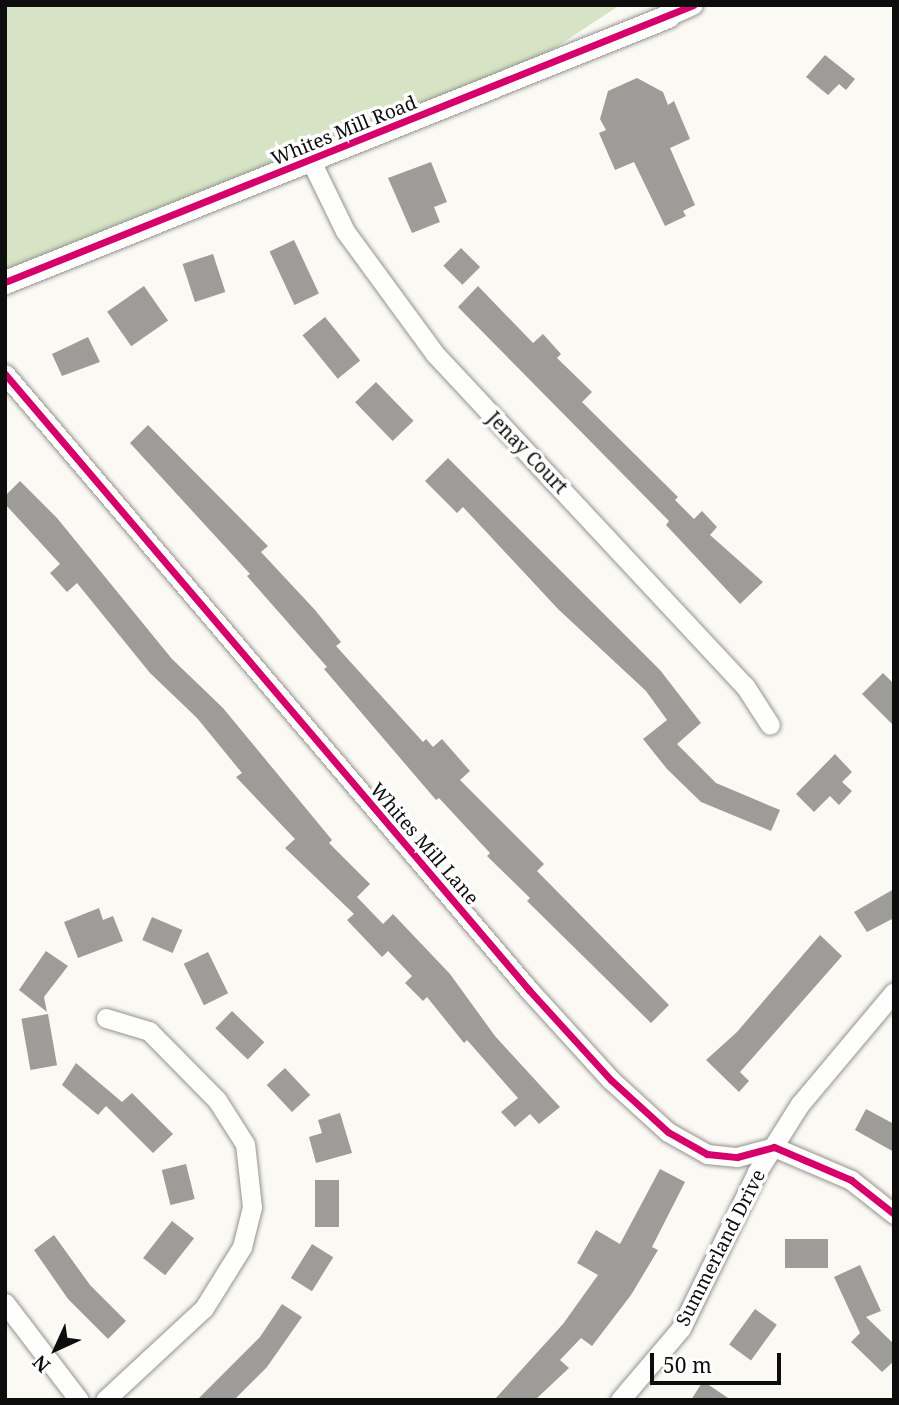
<!DOCTYPE html>
<style>
body{margin:0}
#map{position:relative;width:899px;height:1405px;overflow:hidden;background:#faf9f3;font-family:"Noto Serif",serif}
div>[style]{position:absolute}
[style*='--x']{left:calc(var(--x)*1px);top:calc(var(--y)*1px);width:calc(var(--w)*1px);rotate:calc(var(--a)*1deg)}
.forest>*{inset:0;background:#d6e4c5}
.building>*{inset:0;background:#9e9c98;transform-origin:0 0}
.roads{filter:drop-shadow(0 0 2px #949391) drop-shadow(0 0 2px #949391)}
.minor>*{height:19px;margin:-9.5px;padding:0 9.5px;transform-origin:9.5px;border-radius:9.5px;background:#fefefd}
.tertiary>*{height:23px;margin:-11.5px;padding:0 11.5px;transform-origin:11.5px;border-radius:11.5px;background:#fefefd}
.cycleway>*{height:7px;margin:-3.5px;padding:0 3.5px;transform-origin:3.5px;border-radius:3.5px;background:#d6006c}
span{translate:-50% -50%;white-space:nowrap;text-align:center;line-height:1.15;-webkit-text-stroke:7px #fff;paint-order:stroke}
.street-label{font-size:19px;color:#0d0d0d}
.frame{position:absolute;inset:0;border:7px solid #0d0d0d;pointer-events:none}
.north{position:absolute;left:21px;top:1314px;width:70px;height:70px;-webkit-text-stroke:5px #fff;paint-order:stroke;rotate:225deg;font-size:19px;font-weight:700;line-height:28px;text-align:center;color:#0d0d0d}
.north::after{content:'';display:block;margin:auto;width:24px;height:32px;background:#0d0d0d;clip-path:polygon(50% 0,100% 100%,50% 72%,0 100%)}
.scale{position:absolute;left:650px;top:1353px;width:131px;height:32px;box-sizing:border-box;border:4px solid #0d0d0d;border-top:0;padding-left:9px;font-size:21px;line-height:24px;white-space:nowrap;color:#0d0d0d;-webkit-text-stroke:5px #fff;paint-order:stroke}
</style>
<div id="map">
<div class="forest">
<i style="clip-path:polygon(5px 5px,620px 5px,479px 98px,5px 291px)"></i>
</div>
<div class="building">
<i style="clip-path:polygon(825px 55px,855px 79px,846px 90px,839px 84px,828px 95px,806px 77px)"></i>
<i style="clip-path:polygon(637px 78px,663px 92px,668px 105px,674px 101px,690px 139px,670px 148px,695px 205px,683px 211px,686px 216px,665px 226px,634px 162px,615px 170px,599px 133px,606px 130px,600px 119px,608px 91px)"></i>
<i style="clip-path:polygon(431px 162px,447px 202px,434px 207px,440px 222px,412px 233px,388px 178px)"></i>
<i style="left:294px;top:240px;width:59px;height:27px;rotate:65deg"></i>
<i style="left:461px;top:248px;width:27px;height:25px;rotate:45deg"></i>
<i style="left:213px;top:254px;width:40px;height:32px;rotate:72deg"></i>
<i style="left:144px;top:286px;width:42px;height:45px;rotate:55deg"></i>
<i style="clip-path:polygon(478px 286px,533px 343px,543px 334px,561px 354px,557px 358px,592px 392px,582px 402px,678px 497px,675px 500px,694px 519px,702px 511px,717px 527px,710px 535px,763px 582px,740px 604px,666px 525px,669px 521px,458px 307px)"></i>
<i style="left:325px;top:317px;width:56px;height:29px;rotate:51deg"></i>
<i style="clip-path:polygon(88px 337px,100px 362px,62px 376px,52px 354px)"></i>
<i style="left:376px;top:382px;width:54px;height:29px;rotate:46deg"></i>
<i style="clip-path:polygon(148px 425px,268px 546px,261px 552px,315px 610px,341px 642px,336px 646px,423px 742px,426px 739px,433px 747px,442px 739px,470px 771px,460px 780px,544px 864px,537px 871px,669px 1005px,651px 1023px,527px 901px,530px 898px,487px 856px,490px 853px,439px 798px,436px 800px,324px 669px,327px 667px,247px 576px,250px 574px,130px 443px)"></i>
<i style="clip-path:polygon(448px 458px,660px 670px,701px 723px,677px 744px,716px 783px,780px 810px,771px 831px,701px 802px,667px 769px,643px 739px,667px 720px,646px 691px,558px 609px,463px 507px,457px 513px,425px 481px)"></i>
<i style="clip-path:polygon(20px 481px,57px 518px,172px 659px,223px 708px,332px 840px,329px 843px,370px 884px,357px 897px,383px 924px,393px 914px,450px 974px,495px 1036px,560px 1107px,539px 1124px,530px 1114px,515px 1127px,501px 1112px,518px 1098px,467px 1040px,464px 1043px,427px 997px,423px 1001px,405px 983px,412px 976px,388px 951px,382px 957px,347px 920px,354px 914px,285px 848px,295px 839px,236px 777px,242px 773px,197px 718px,150px 673px,77px 583px,67px 592px,50px 573px,60px 564px,5px 504px,5px 496px)"></i>
<i style="clip-path:polygon(883px 673px,894px 684px,894px 726px,862px 694px)"></i>
<i style="clip-path:polygon(835px 754px,852px 772px,842px 782px,852px 791px,839px 805px,830px 796px,814px 812px,796px 794px)"></i>
<i style="clip-path:polygon(894px 889px,894px 918px,867px 932px,854px 912px)"></i>
<i style="clip-path:polygon(99px 908px,103px 920px,113px 916px,123px 941px,78px 958px,64px 922px)"></i>
<i style="left:152px;top:917px;width:33px;height:25px;rotate:23deg"></i>
<i style="clip-path:polygon(820px 935px,842px 956px,740px 1072px,749px 1081px,739px 1092px,706px 1060px,737px 1032px)"></i>
<i style="clip-path:polygon(46px 951px,68px 966px,44px 997px,47px 1012px,19px 990px)"></i>
<i style="left:208px;top:952px;width:46px;height:27px;rotate:64deg"></i>
<i style="left:232px;top:1011px;width:45px;height:24px;rotate:44deg"></i>
<i style="left:48px;top:1014px;width:52px;height:27px;rotate:80deg"></i>
<i style="clip-path:polygon(76px 1063px,122px 1102px,132px 1093px,173px 1134px,153px 1153px,106px 1106px,98px 1115px,62px 1085px)"></i>
<i style="left:285px;top:1068px;width:37px;height:25px;rotate:47deg"></i>
<i style="clip-path:polygon(866px 1109px,894px 1124px,894px 1152px,855px 1130px)"></i>
<i style="clip-path:polygon(340px 1113px,352px 1153px,316px 1163px,309px 1137px,322px 1133px,318px 1120px)"></i>
<i style="left:186px;top:1164px;width:36px;height:25px;rotate:76deg"></i>
<i style="clip-path:polygon(660px 1169px,685px 1182px,652px 1247px,658px 1250px,631px 1295px,592px 1346px,581px 1338px,560px 1360px,569px 1368px,535px 1400px,494px 1400px,563px 1324px,598px 1275px,577px 1263px,596px 1230px,620px 1244px)"></i>
<i style="left:315px;top:1180px;width:24px;height:47px"></i>
<i style="left:172px;top:1221px;width:28px;height:47px;rotate:38deg"></i>
<i style="clip-path:polygon(54px 1235px,90px 1285px,126px 1321px,108px 1339px,68px 1299px,34px 1250px)"></i>
<i style="left:785px;top:1239px;width:43px;height:29px"></i>
<i style="left:312px;top:1244px;width:25px;height:40px;rotate:32deg"></i>
<i style="clip-path:polygon(860px 1265px,881px 1311px,866px 1317px,894px 1344px,894px 1361px,882px 1372px,851px 1342px,860px 1333px,834px 1277px)"></i>
<i style="clip-path:polygon(282px 1304px,302px 1317px,267px 1367px,234px 1400px,197px 1400px,260px 1337px)"></i>
<i style="left:755px;top:1309px;width:27px;height:44px;rotate:36deg"></i>
<i style="clip-path:polygon(703px 1381px,731px 1400px,691px 1400px)"></i>
</div>
<div class="roads">
<div class="minor">
<i style="--x:668;--y:16;--w:27;--a:-24"></i>
<i style="--x:311;--y:161;--w:78;--a:64.1"></i>
<i style="--x:345;--y:231;--w:152;--a:53.8"></i>
<i style="--x:435;--y:354;--w:454;--a:47"></i>
<i style="--x:745;--y:686;--w:46;--a:57.3"></i>
<i style="--x:5;--y:374;--w:809;--a:49.61"></i>
<i style="--x:529;--y:990;--w:122;--a:47.7"></i>
<i style="--x:611;--y:1080;--w:77;--a:42.4"></i>
<i style="--x:668;--y:1132;--w:45;--a:29.4"></i>
<i style="--x:707;--y:1154;--w:30;--a:6"></i>
<i style="--x:737;--y:1157;--w:38;--a:-15"></i>
<i style="--x:774;--y:1147;--w:84;--a:23.2"></i>
<i style="--x:851;--y:1180;--w:55;--a:38.3"></i>
<i style="--x:5;--y:1303;--w:122;--a:52.7"></i>
<i style="--x:105;--y:1400;--w:135;--a:-42.9"></i>
<i style="--x:204;--y:1308;--w:72;--a:-58.1"></i>
<i style="--x:242;--y:1247;--w:41;--a:-76"></i>
<i style="--x:252;--y:1207;--w:63;--a:-96.3"></i>
<i style="--x:245;--y:1144;--w:52;--a:-122.5"></i>
<i style="--x:217;--y:1100;--w:97;--a:-134.6"></i>
<i style="--x:149;--y:1031;--w:45;--a:-163.2"></i>
<i style="--x:620;--y:1400;--w:94;--a:-49.7"></i>
<i style="--x:681;--y:1328;--w:174;--a:-64"></i>
<i style="--x:757;--y:1172;--w:80;--a:-57.7"></i>
<i style="--x:800;--y:1104;--w:146;--a:-50"></i>
</div>
<div class="tertiary">
<i style="--x:5;--y:282;--w:714;--a:-21.86"></i>
</div>
</div>
<div class="cycleway">
<i style="--x:5;--y:282;--w:742;--a:-21.93"></i>
<i style="--x:5;--y:374;--w:809;--a:49.61"></i>
<i style="--x:529;--y:990;--w:122;--a:47.7"></i>
<i style="--x:611;--y:1080;--w:77;--a:42.4"></i>
<i style="--x:668;--y:1132;--w:45;--a:29.4"></i>
<i style="--x:707;--y:1154;--w:30;--a:6"></i>
<i style="--x:737;--y:1157;--w:38;--a:-15"></i>
<i style="--x:774;--y:1147;--w:84;--a:23.2"></i>
<i style="--x:851;--y:1180;--w:55;--a:38.3"></i>
</div>
<div class="street-label">
<span style="left:344px;top:131px;rotate:-22deg">Whites Mill Road</span>
<span style="left:527px;top:453px;rotate:46deg">Jenay Court</span>
<span style="left:424px;top:844px;rotate:49deg">Whites Mill Lane</span>
<span style="left:721px;top:1248px;rotate:-63deg">Summerland Drive</span>
</div>
<div class="frame"></div>
<div class="north">N</div>
<div class="scale">50 m</div>
</div>
